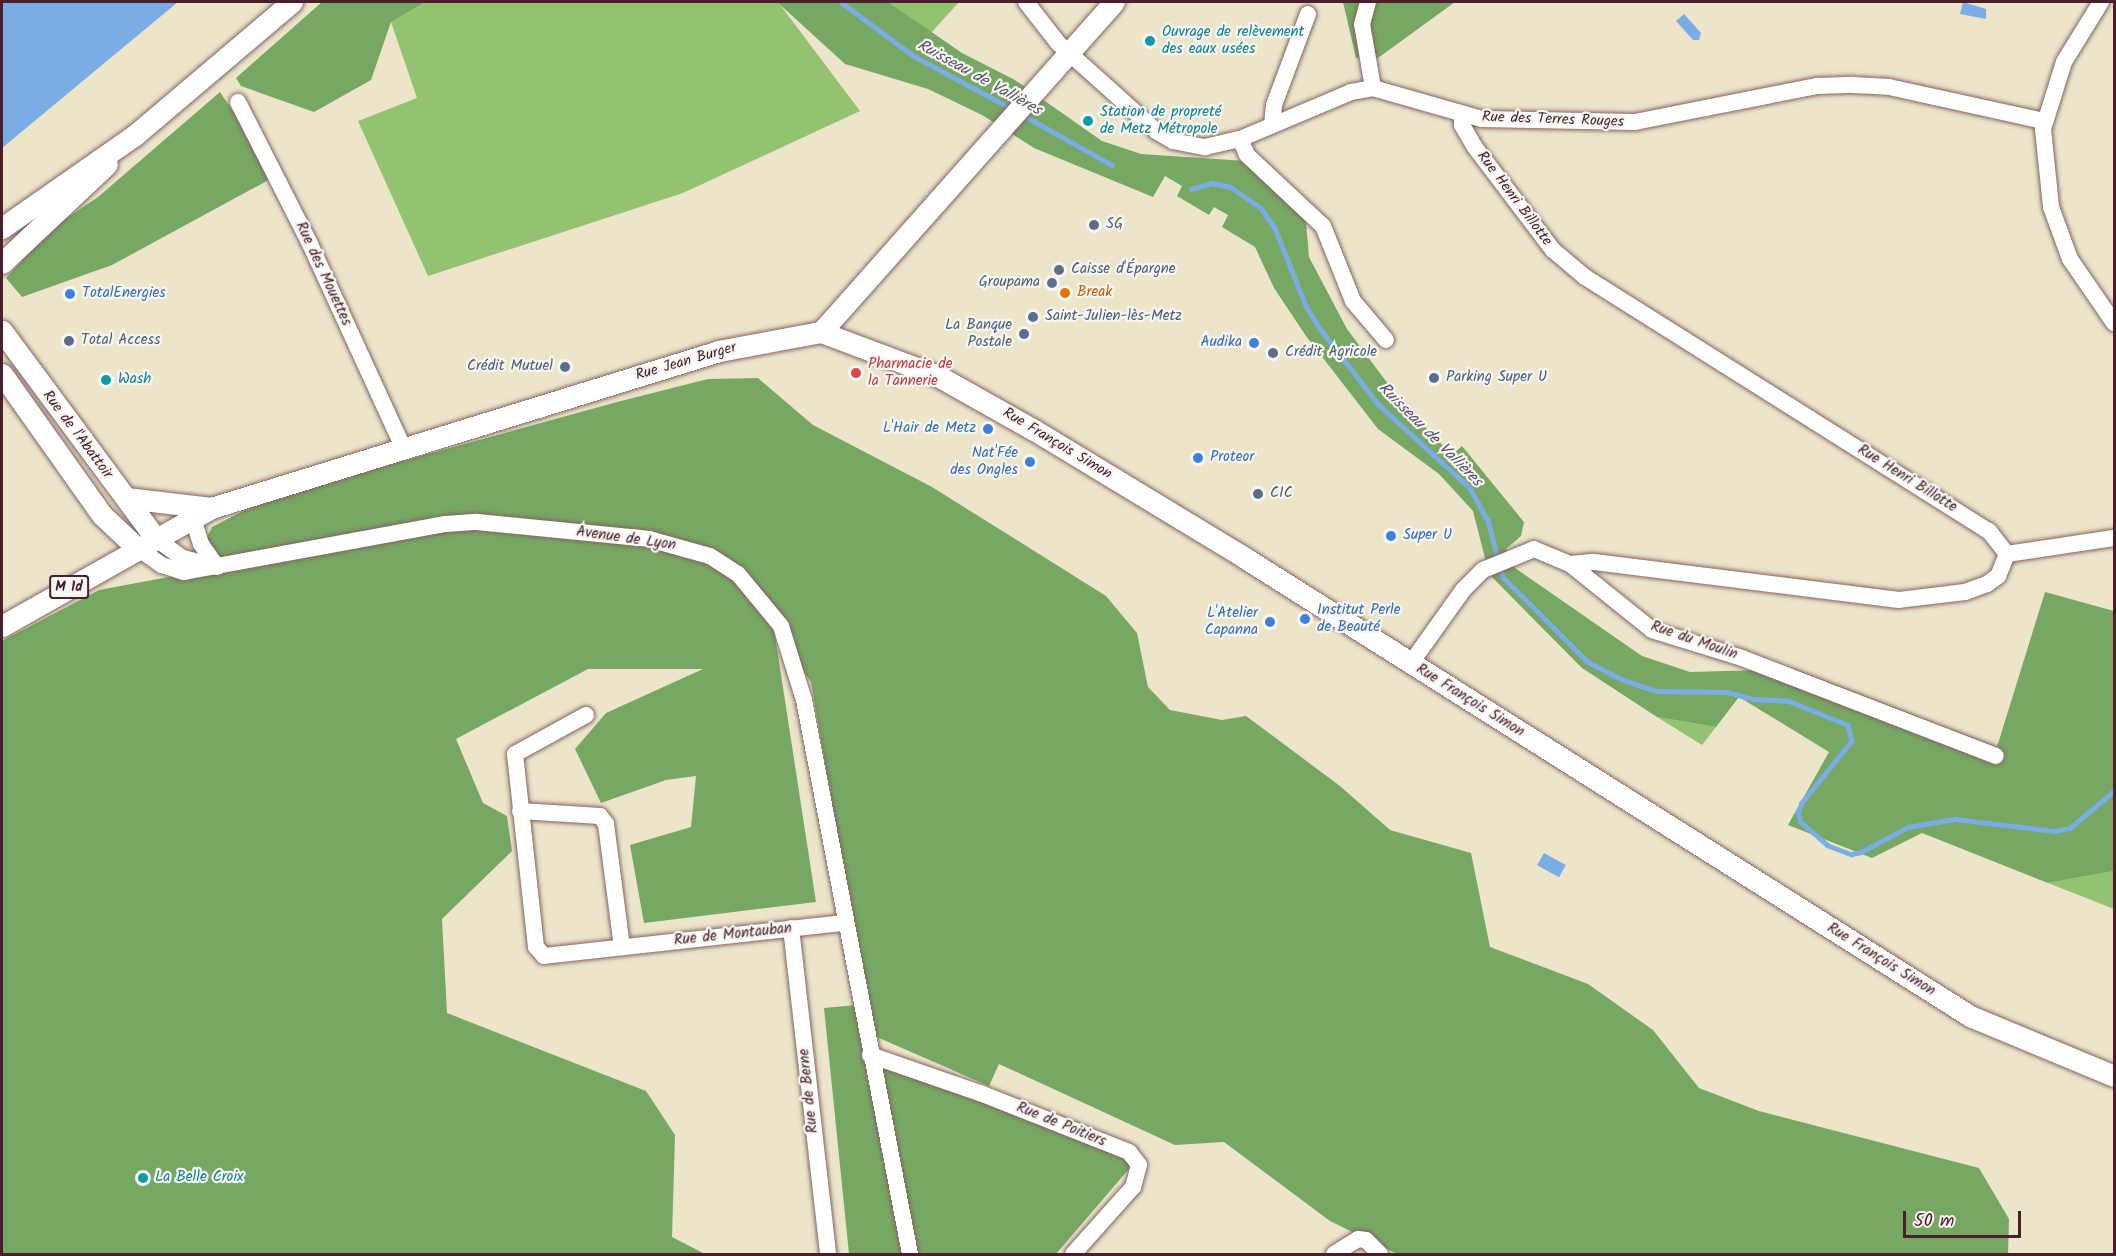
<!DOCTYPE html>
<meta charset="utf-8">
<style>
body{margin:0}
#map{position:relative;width:2116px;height:1256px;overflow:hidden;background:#ece5ca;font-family:Kalam,sans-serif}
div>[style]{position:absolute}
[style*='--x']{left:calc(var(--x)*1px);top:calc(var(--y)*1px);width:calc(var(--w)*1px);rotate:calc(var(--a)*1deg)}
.green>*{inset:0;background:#93c271}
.forest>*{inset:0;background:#76a863}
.water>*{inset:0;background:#7aade6;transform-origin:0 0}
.stream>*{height:4.5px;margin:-2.25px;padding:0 2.25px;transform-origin:2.25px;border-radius:2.25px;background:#7aade6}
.roads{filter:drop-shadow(0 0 2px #836463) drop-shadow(0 0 2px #836463)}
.minor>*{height:16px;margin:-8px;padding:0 8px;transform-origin:8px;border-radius:8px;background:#fff}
.major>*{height:21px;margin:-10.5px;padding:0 10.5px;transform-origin:10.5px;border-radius:10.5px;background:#fff}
.dots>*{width:16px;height:16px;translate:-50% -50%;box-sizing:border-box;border:3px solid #f6f6f2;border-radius:50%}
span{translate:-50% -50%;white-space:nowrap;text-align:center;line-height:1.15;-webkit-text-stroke:4.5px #f6f6f2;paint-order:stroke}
.shield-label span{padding:2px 4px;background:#f6f6f2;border:2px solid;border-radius:4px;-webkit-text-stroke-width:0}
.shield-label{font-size:14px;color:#4a1f2b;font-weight:700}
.culture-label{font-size:15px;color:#0d838f}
.left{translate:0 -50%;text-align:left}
.street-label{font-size:15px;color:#4a1f2b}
.service-label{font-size:15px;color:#4e5e75}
.right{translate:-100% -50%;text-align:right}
.food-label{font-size:15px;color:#c56008}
.shop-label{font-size:15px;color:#366cbe}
.health-label{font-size:15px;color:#be3a42}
.water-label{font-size:16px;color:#5b516c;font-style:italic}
.frame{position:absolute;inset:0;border:3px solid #4a1f2b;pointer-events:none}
.scale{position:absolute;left:1903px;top:1211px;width:118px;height:27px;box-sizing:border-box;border:3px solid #4a1f2b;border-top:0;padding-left:8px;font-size:18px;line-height:21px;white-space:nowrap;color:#4a1f2b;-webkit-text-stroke:4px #f6f6f2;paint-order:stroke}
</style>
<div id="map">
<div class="green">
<i style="clip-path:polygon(426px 2px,778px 2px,860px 111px,683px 193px,428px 276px,358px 121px,417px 98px,391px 22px)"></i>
<i style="clip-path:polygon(888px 2px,959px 2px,931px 33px)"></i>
<i style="clip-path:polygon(1657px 717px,1716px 727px,1702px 745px)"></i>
<i style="clip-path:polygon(2114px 871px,2114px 909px,2048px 883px)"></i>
</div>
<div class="forest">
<i style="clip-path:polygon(322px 2px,426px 2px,391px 22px,371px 80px,314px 112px,241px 86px,236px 78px)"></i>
<i style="clip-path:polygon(777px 2px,888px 2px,962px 53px,1015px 80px,1102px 141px,1141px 154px,1246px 161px,1306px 222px,1309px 257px,1347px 329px,1403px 404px,1452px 455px,1462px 446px,1524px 522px,1521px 536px,1506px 549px,1515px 568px,1642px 656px,1690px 672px,1795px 669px,1997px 747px,2045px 592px,2114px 611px,2114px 871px,2048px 883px,1922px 833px,1872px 858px,1788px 825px,1829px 752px,1739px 697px,1716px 727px,1657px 717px,1582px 668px,1489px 574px,1473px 511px,1439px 474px,1378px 429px,1306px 336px,1274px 288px,1255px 247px,1222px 227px,1228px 215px,1214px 207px,1209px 215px,1177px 196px,1182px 186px,1165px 176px,1153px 197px,1034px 148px,982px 115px,928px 89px,845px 64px)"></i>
<i style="clip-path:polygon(1343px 2px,1455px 2px,1378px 58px,1356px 58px)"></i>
<i style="clip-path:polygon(220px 92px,276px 176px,112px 265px,22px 297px,6px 278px,52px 228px,98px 197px)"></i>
<i style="clip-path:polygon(758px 378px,813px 425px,932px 487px,1106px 596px,1137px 633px,1148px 687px,1170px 710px,1222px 720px,1246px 716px,1340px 786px,1390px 830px,1471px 853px,1490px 947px,1588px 984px,1653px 1030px,1699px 1088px,1759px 1111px,1979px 1168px,2009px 1219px,2008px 1254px,1397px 1254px,1330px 1221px,1224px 1142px,1175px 1145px,999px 1064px,989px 1086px,863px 1031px,864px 1058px,984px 1100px,1134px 1163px,1056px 1254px,849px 1254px,824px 1008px,867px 1004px,811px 682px,774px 629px,816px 902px,644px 923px,630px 845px,691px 827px,696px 776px,666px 780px,601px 803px,575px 749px,606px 713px,703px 669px,588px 669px,456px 739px,483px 803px,507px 816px,512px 851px,442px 919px,447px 1013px,646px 1091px,675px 1135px,672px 1237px,705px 1254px,2px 1254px,2px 641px,99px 590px,190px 573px,212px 527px,247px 509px,327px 482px,617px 402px,708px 379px)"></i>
</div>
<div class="water">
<i style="clip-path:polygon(2px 2px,178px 2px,2px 148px)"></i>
<i style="clip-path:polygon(1963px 2px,1986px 9px,1986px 19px,1960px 14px)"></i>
<i style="clip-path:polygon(1684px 14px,1701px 33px,1699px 40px,1693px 40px,1676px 21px)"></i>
<i style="left:1544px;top:853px;width:25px;height:14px;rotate:29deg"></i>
</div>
<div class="stream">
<i style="--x:841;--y:2;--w:91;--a:36.5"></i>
<i style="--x:914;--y:56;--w:109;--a:28.4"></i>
<i style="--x:1023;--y:115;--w:102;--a:29.3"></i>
<i style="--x:1191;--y:189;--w:22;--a:-16"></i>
<i style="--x:1212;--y:183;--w:19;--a:12"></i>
<i style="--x:1231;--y:187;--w:37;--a:35"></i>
<i style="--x:1261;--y:208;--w:24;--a:55"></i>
<i style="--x:1275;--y:228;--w:84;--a:68.3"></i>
<i style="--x:1306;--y:306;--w:25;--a:58"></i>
<i style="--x:1319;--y:327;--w:97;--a:52.5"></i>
<i style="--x:1378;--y:404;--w:125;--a:42.4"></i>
<i style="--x:1470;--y:488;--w:37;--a:61"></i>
<i style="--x:1488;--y:520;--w:59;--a:75.3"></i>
<i style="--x:1503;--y:577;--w:120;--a:45"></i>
<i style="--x:1588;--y:662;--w:37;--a:27"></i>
<i style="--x:1621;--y:679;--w:37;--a:19"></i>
<i style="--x:1656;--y:691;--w:71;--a:0.8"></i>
<i style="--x:1727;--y:692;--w:28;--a:15"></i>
<i style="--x:1754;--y:699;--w:35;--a:3"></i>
<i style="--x:1789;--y:701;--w:64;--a:22.1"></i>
<i style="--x:1848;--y:725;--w:16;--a:76"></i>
<i style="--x:1852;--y:741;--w:80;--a:128.9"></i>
<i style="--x:1802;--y:803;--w:11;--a:112"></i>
<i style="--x:1798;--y:813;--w:9;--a:72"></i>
<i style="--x:1801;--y:822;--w:35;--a:41"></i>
<i style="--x:1827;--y:845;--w:26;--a:21"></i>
<i style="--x:1851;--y:854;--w:10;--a:-11"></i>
<i style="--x:1861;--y:852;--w:53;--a:-28"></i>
<i style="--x:1908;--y:827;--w:48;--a:-9.7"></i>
<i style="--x:1955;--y:819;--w:100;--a:6.9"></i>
<i style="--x:2054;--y:831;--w:16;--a:-11"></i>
<i style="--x:2070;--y:828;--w:57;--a:-40.1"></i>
</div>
<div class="roads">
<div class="minor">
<i style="--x:1026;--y:2;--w:52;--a:52"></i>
<i style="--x:1058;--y:43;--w:132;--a:41.9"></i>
<i style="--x:1156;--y:131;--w:20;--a:30"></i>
<i style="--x:1173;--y:141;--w:33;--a:11"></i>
<i style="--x:1205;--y:147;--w:36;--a:-13"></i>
<i style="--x:1240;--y:139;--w:121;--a:-22.9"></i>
<i style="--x:1351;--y:92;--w:22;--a:-10"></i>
<i style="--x:1373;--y:88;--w:113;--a:15.9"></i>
<i style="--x:1482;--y:119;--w:153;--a:1.1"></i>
<i style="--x:1635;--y:122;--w:186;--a:-11.2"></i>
<i style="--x:1817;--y:86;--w:36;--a:-2"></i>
<i style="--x:1853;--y:85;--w:36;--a:3"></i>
<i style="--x:1889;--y:87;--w:159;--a:12.4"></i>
<i style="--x:1368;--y:2;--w:23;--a:105"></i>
<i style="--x:1362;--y:24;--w:65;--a:80.2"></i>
<i style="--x:2101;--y:2;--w:70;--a:121.7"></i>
<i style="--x:2064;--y:62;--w:70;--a:107.4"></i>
<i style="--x:2043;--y:129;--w:78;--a:84.1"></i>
<i style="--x:2051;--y:207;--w:55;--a:69.9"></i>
<i style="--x:2070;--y:259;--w:78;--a:55.5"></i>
<i style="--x:238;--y:102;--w:159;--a:63.1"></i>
<i style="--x:310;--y:244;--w:226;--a:65.4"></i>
<i style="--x:1462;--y:116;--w:9;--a:90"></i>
<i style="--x:1462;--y:125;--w:24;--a:60"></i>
<i style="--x:1474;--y:146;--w:131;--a:52.8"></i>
<i style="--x:1553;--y:250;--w:42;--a:40.2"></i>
<i style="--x:1585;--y:277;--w:477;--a:32.2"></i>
<i style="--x:1989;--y:531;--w:29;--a:52"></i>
<i style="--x:2007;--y:554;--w:24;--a:112"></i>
<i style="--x:1998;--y:576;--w:14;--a:144"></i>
<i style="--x:1987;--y:584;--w:23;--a:160"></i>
<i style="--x:1965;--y:592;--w:66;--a:173.1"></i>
<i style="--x:1899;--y:600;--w:309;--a:-172.9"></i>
<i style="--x:1592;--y:562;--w:22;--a:175"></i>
<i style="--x:1272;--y:125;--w:20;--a:-84"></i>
<i style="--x:1274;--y:105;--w:97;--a:-69.5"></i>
<i style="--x:1240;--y:139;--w:17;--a:66"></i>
<i style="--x:1247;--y:155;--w:104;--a:43.1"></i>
<i style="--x:1323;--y:226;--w:81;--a:68.2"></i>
<i style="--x:1353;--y:301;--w:51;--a:49.8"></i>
<i style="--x:193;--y:518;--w:27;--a:73"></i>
<i style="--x:201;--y:544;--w:28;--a:55"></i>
<i style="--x:155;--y:538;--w:34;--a:36"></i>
<i style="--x:183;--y:558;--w:29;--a:14"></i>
<i style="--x:136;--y:547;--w:32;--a:35"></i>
<i style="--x:162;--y:565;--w:23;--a:18"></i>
<i style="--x:184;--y:572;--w:266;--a:-10.4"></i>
<i style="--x:446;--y:524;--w:31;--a:-4"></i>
<i style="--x:477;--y:522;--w:173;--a:5.6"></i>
<i style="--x:649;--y:539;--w:63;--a:15.6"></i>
<i style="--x:710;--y:556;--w:33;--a:33"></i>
<i style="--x:738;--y:574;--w:67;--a:50.4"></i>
<i style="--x:781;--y:626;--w:77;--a:72.7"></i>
<i style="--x:804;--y:700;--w:564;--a:79.17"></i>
<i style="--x:2007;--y:554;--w:108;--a:-8.5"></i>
<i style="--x:1411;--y:663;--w:90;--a:-54.5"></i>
<i style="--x:1463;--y:590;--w:28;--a:-45"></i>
<i style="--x:1483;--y:570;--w:55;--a:-22.4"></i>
<i style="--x:1534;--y:549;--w:39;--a:23"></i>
<i style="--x:1570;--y:564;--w:105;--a:38.8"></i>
<i style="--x:1652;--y:630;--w:94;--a:17.3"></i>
<i style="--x:1742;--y:658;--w:272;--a:21.1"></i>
<i style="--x:586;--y:715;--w:81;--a:151.2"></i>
<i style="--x:515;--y:754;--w:194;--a:83.8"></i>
<i style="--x:536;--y:947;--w:12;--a:48"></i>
<i style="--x:544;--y:956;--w:303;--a:-6.3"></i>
<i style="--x:520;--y:811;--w:80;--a:3.6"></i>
<i style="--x:600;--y:816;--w:10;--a:53"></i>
<i style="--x:606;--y:824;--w:124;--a:82.6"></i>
<i style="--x:791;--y:928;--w:328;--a:83.5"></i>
<i style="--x:870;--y:1055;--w:116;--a:19.1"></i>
<i style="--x:980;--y:1093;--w:160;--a:21.6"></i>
<i style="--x:1129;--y:1152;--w:16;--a:52"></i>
<i style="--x:1139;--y:1165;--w:23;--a:105"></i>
<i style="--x:1133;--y:1187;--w:90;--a:131.8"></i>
<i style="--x:1334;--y:1254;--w:28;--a:-32"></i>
<i style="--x:1358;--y:1239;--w:8;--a:7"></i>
<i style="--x:1366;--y:1240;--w:20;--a:45"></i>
</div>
<div class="major">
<i style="--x:2;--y:228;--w:162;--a:-35"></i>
<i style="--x:135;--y:135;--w:206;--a:-40.3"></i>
<i style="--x:2;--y:263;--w:144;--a:-43.3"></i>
<i style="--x:2;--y:331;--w:257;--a:53.5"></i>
<i style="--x:821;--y:332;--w:125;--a:20.6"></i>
<i style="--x:938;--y:376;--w:110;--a:29.4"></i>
<i style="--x:1034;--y:430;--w:247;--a:31.2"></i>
<i style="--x:1245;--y:558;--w:858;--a:32.28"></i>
<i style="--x:1970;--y:1016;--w:156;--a:22.6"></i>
<i style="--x:2;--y:374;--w:173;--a:54.7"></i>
<i style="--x:102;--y:515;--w:47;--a:43.3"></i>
<i style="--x:126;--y:498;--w:86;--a:6.7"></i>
<i style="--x:2;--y:626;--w:240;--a:-29.4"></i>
<i style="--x:211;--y:508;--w:532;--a:-17.17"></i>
<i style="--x:719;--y:351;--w:104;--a:-10.6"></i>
<i style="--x:821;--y:332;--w:441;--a:-48.4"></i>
</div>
</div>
<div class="dots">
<i style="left:1150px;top:41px;background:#0f9aa8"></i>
<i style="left:1088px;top:121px;background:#0f9aa8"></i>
<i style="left:1094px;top:225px;background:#5c6f8a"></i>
<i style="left:1059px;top:270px;background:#5c6f8a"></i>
<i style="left:1052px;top:283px;background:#5c6f8a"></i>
<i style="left:1065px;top:293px;background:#e8710a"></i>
<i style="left:70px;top:294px;background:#3f7fe0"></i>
<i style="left:1033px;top:317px;background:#5c6f8a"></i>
<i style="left:1024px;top:334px;background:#5c6f8a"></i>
<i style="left:69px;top:341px;background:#5c6f8a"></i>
<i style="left:1254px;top:343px;background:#3f7fe0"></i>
<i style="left:1273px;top:353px;background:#5c6f8a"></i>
<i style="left:565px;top:367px;background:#5c6f8a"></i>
<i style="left:856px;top:373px;background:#e0444e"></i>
<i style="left:1434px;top:378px;background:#5c6f8a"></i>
<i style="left:106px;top:380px;background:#0f9aa8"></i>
<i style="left:988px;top:429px;background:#3f7fe0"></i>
<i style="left:1198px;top:458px;background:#3f7fe0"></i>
<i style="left:1030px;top:462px;background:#3f7fe0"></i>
<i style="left:1258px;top:494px;background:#5c6f8a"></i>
<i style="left:1391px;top:536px;background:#3f7fe0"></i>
<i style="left:1305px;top:619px;background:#3f7fe0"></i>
<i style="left:1270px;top:622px;background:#3f7fe0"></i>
<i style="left:143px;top:1178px;background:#0f9aa8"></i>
</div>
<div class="shield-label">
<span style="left:69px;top:587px">M 1d</span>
</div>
<div class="culture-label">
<span class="left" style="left:1162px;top:41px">Ouvrage de relèvement<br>des eaux usées</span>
<span class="left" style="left:1100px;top:121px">Station de propreté<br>de Metz Métropole</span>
<span class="left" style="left:118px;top:380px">Wash</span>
<span class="left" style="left:155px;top:1178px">La Belle Croix</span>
</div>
<div class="street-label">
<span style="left:1553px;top:120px;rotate:2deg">Rue des Terres Rouges</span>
<span style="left:1514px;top:199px;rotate:53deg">Rue Henri Billotte</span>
<span style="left:323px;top:274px;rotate:65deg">Rue des Mouettes</span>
<span style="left:686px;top:362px;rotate:-16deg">Rue Jean Burger</span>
<span style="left:77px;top:435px;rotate:53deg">Rue de l'Abattoir</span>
<span style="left:1057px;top:444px;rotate:31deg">Rue François Simon</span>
<span style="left:1907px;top:479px;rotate:32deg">Rue Henri Billotte</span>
<span style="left:626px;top:539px;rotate:8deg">Avenue de Lyon</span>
<span style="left:1694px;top:641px;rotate:19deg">Rue du Moulin</span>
<span style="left:1470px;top:701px;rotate:32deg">Rue François Simon</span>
<span style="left:733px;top:935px;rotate:-6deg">Rue de Montauban</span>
<span style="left:1881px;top:960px;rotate:32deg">Rue François Simon</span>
<span style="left:809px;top:1091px;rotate:-96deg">Rue de Berne</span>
<span style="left:1061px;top:1125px;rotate:22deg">Rue de Poitiers</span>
</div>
<div class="service-label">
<span class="left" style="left:1106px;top:225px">SG</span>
<span class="left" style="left:1071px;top:270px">Caisse d'Épargne</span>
<span class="right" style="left:1040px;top:283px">Groupama</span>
<span class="left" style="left:1045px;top:317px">Saint-Julien-lès-Metz</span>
<span class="right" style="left:1012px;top:334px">La Banque<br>Postale</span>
<span class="left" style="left:81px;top:341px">Total Access</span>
<span class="left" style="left:1285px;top:353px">Crédit Agricole</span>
<span class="right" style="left:553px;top:367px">Crédit Mutuel</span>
<span class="left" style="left:1446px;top:378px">Parking Super U</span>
<span class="left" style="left:1270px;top:494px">CIC</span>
</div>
<div class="food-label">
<span class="left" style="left:1077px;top:293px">Break</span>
</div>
<div class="shop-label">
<span class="left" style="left:82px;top:294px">TotalEnergies</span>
<span class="right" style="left:1242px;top:343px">Audika</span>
<span class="right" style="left:976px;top:429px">L'Hair de Metz</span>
<span class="right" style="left:1018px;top:462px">Nat'Fée<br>des Ongles</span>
<span class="left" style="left:1210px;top:458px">Proteor</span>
<span class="left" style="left:1403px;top:536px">Super U</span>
<span class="left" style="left:1317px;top:619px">Institut Perle<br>de Beauté</span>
<span class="right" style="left:1258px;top:622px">L'Atelier<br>Capanna</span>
</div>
<div class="health-label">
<span class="left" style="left:868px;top:373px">Pharmacie de<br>la Tannerie</span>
</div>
<div class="water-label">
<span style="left:979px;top:78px;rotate:29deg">Ruisseau de Vallières</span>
<span style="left:1430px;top:435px;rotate:45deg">Ruisseau de Vallières</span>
</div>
<div class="frame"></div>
<div class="scale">50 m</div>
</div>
